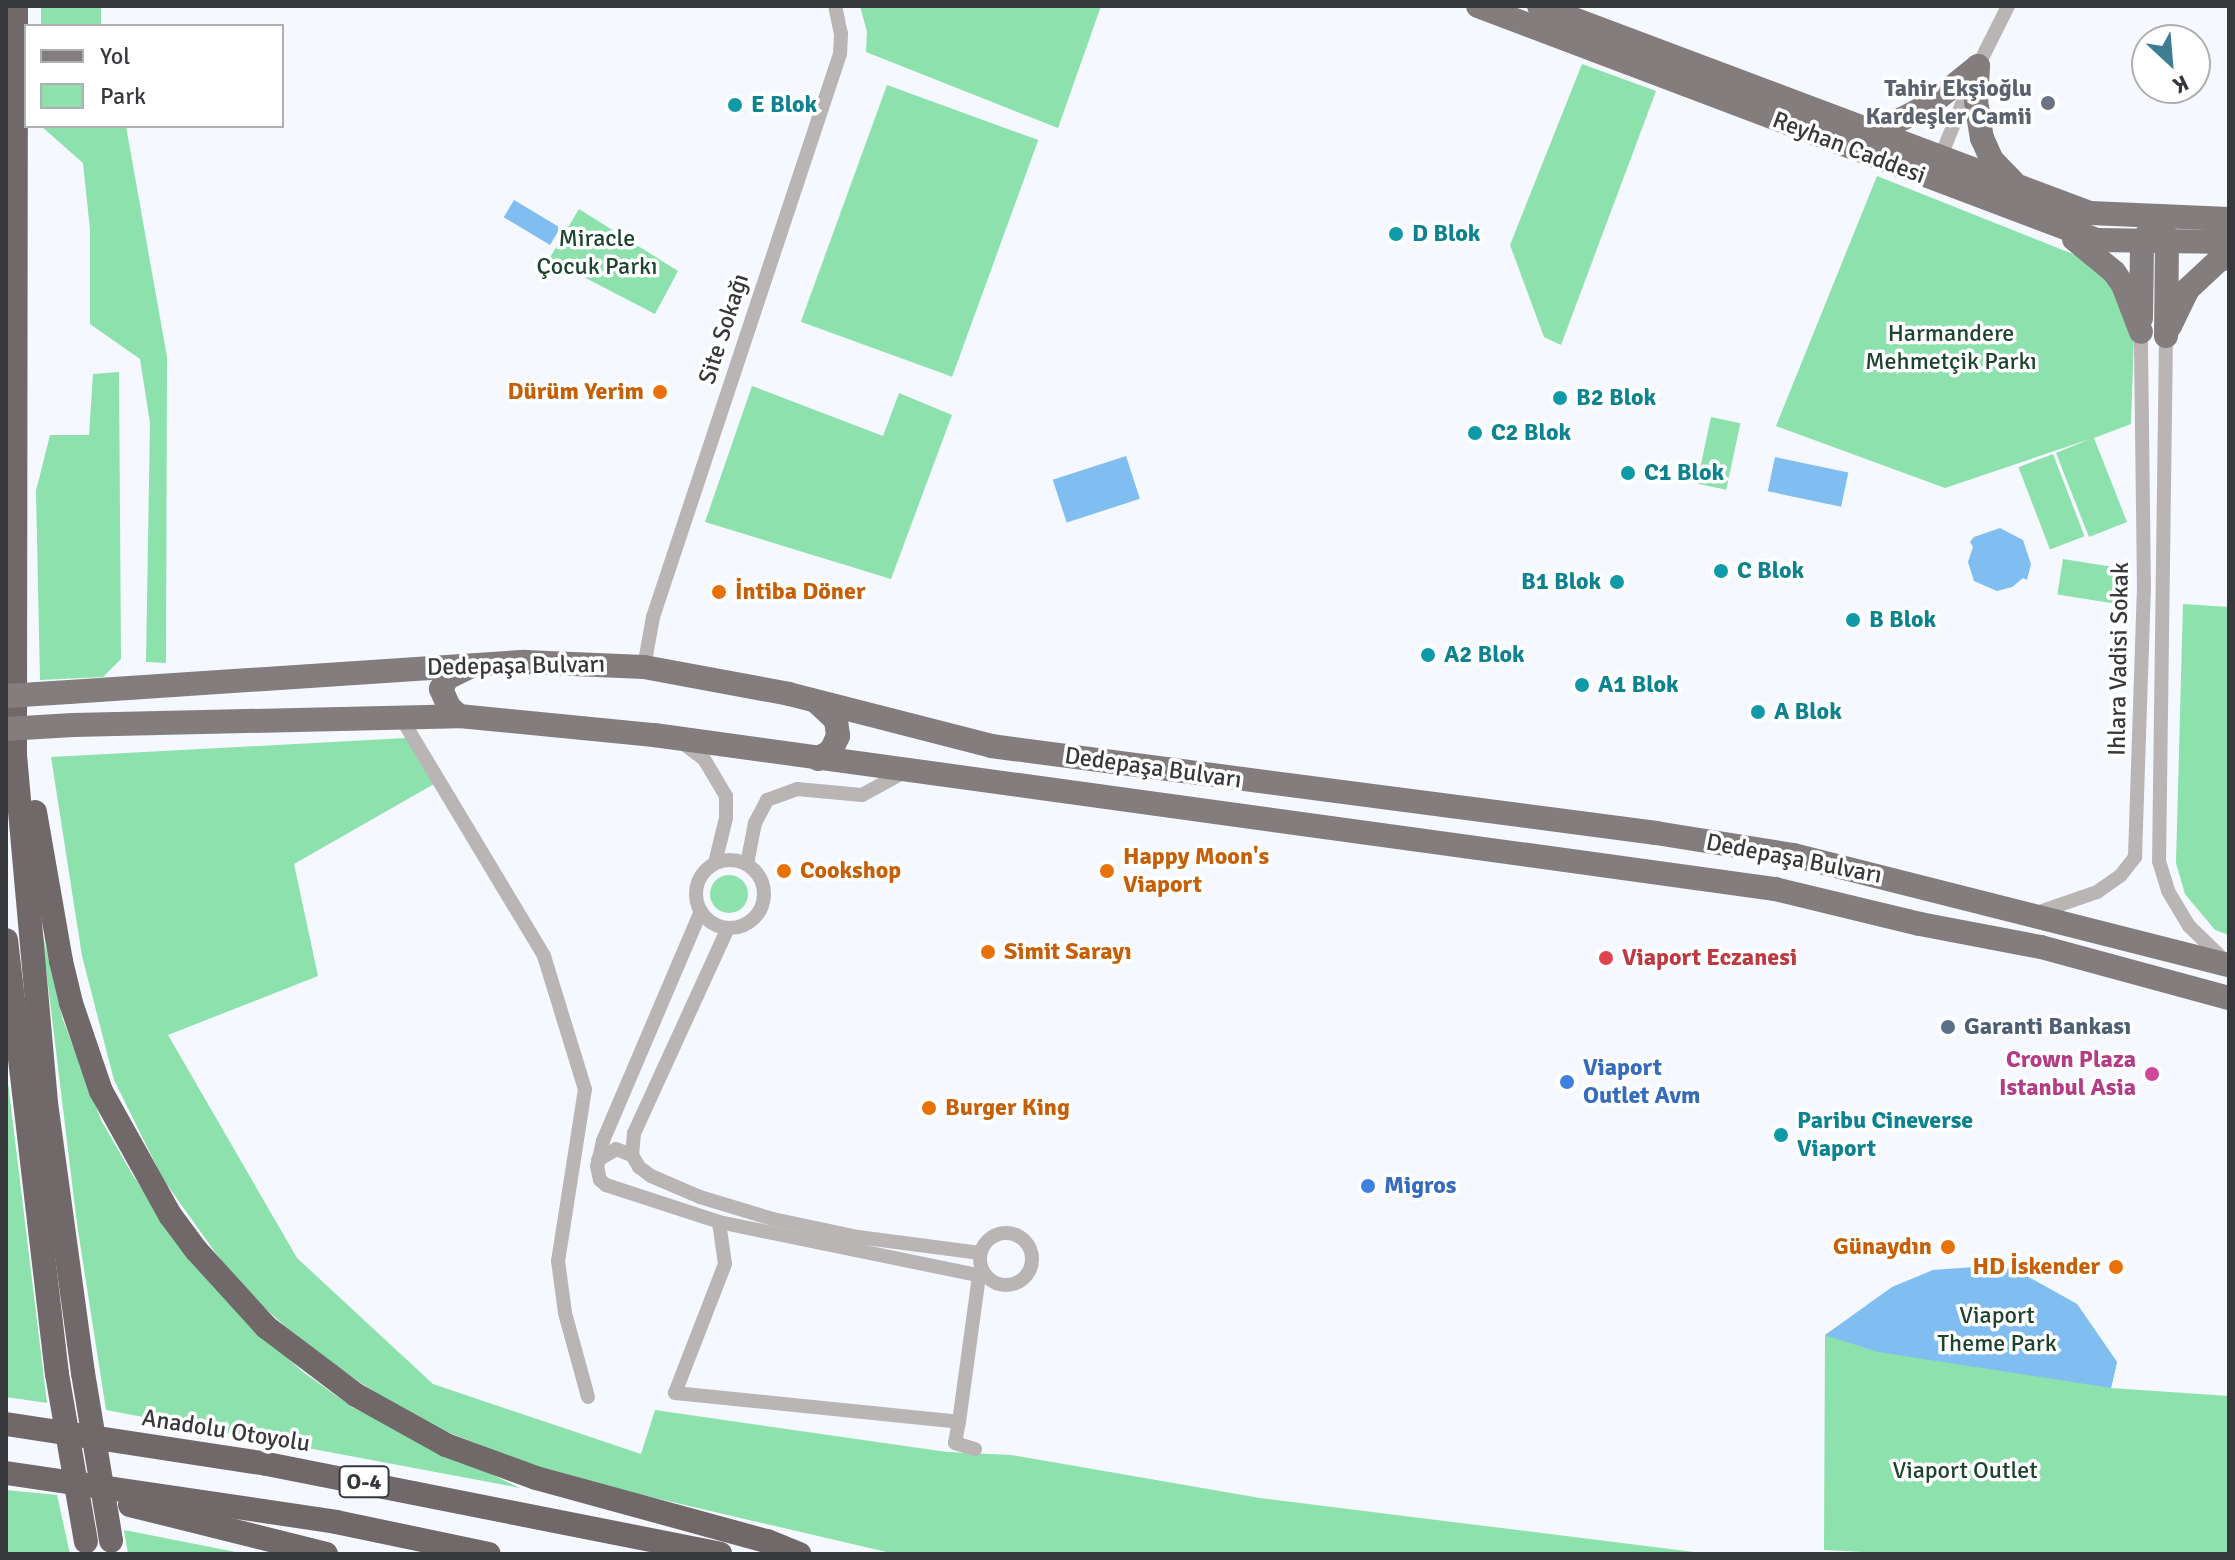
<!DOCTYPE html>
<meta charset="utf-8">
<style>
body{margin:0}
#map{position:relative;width:2235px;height:1560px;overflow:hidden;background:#f5f8fe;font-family:Signika,sans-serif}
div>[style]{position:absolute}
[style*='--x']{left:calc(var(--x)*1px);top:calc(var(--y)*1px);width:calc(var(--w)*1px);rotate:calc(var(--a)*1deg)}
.green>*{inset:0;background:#8ce1ad;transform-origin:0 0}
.round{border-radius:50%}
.water>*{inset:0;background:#80bef1;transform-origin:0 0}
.minor>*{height:14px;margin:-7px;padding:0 7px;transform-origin:7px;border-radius:7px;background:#b9b5b5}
.minor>.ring{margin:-7px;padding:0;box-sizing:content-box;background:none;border:14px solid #b9b5b5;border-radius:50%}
.primary>*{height:24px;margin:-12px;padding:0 12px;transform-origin:12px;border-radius:12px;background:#847d7d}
.motorway>*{height:24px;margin:-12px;padding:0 12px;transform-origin:12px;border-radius:12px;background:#716969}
.primary-bridge>*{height:24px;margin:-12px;padding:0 12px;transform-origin:12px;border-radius:12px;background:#847d7d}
.motorway-bridge>*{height:24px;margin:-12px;padding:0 12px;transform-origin:12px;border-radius:12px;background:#716969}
.dots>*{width:22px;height:22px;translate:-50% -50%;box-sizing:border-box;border:4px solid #fff;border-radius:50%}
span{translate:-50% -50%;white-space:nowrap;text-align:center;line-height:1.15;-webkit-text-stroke:7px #fff;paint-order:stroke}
.shield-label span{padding:2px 6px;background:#fff;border:2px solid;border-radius:6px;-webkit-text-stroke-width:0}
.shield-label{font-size:22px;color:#37383b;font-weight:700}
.worship-label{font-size:24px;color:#5b616d;font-weight:700}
.right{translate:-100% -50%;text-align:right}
.culture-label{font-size:24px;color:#0d838f;font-weight:700}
.left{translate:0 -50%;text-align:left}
.street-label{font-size:24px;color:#37383b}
.park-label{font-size:24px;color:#1d452e}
.food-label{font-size:24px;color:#c56008;font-weight:700}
.health-label{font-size:24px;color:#be3a42;font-weight:700}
.service-label{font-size:24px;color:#4e5e75;font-weight:700}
.hotel-label{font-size:24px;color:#b23c85;font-weight:700}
.shop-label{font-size:24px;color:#366cbe;font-weight:700}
.frame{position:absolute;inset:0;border:8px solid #37383b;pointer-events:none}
.legend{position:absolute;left:24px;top:24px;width:260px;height:104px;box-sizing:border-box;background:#fff;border:2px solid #afafb1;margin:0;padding:10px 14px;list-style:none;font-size:24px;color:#37383b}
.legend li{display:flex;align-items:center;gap:16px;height:40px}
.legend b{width:40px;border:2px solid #afafb1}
.north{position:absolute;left:2131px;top:24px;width:80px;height:80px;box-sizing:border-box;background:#fff;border:2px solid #afafb1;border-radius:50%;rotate:154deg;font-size:22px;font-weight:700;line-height:32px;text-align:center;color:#37383b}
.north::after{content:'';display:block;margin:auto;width:28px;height:36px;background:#3f7d93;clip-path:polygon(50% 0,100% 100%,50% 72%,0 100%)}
</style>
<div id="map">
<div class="green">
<i style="left:41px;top:6px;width:60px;height:20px"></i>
<i style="clip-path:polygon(860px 6px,1101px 6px,1058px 128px,866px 52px,867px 32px)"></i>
<i style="clip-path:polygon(1582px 64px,1656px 91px,1561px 345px,1544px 337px,1510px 245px)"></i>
<i style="left:887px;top:85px;width:161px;height:252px;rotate:20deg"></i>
<i style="clip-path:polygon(41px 126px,126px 126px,167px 357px,166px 663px,146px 662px,150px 423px,140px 359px,90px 324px,90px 230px,83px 163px)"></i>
<i style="clip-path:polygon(1877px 176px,2078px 256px,2108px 281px,2129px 317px,2134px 336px,2131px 424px,2094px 438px,2127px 522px,2089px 537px,2056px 453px,2090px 439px,1945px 488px,1776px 426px)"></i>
<i style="clip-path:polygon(579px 209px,678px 271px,655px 314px,549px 259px)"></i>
<i style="clip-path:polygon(119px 372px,121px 659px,103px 677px,40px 680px,36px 491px,50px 435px,89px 435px,93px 374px)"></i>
<i style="clip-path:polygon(752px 386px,883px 436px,899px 393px,952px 415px,891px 579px,705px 522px)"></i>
<i style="left:1711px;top:417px;width:30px;height:68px;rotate:12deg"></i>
<i style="left:2053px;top:454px;width:88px;height:37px;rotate:69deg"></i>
<i style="left:2063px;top:559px;width:67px;height:36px;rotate:9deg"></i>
<i style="clip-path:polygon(2183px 604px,2229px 607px,2229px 935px,2215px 930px,2185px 894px,2176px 863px)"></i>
<i style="clip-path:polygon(406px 738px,434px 784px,294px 864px,318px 976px,168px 1035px,297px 1258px,433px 1384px,641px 1454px,655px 1410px,947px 1452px,1011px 1455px,1260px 1498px,1710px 1554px,895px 1554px,557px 1475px,414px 1419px,307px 1346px,237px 1283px,163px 1179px,114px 1080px,82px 956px,51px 757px)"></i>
<i class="round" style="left:710px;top:875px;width:38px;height:38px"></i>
<i style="clip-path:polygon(41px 927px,63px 1020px,101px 1120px,132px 1174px,167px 1226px,249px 1323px,303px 1372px,352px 1407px,520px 1488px,106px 1410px,77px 1224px)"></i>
<i style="clip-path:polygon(6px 1066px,47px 1403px,6px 1397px)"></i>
<i style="clip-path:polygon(2012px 1268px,2077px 1304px,2117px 1362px,2111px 1388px,2229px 1396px,2229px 1554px,1904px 1554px,1824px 1550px,1825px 1335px,1933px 1270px)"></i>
<i style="clip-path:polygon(6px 1490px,57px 1495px,70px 1554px,6px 1554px)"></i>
<i style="clip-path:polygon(124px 1530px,246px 1554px,128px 1554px)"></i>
</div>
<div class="water">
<i style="left:514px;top:200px;width:54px;height:20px;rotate:31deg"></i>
<i style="left:1126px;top:456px;width:45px;height:77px;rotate:72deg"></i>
<i style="left:1775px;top:457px;width:75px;height:35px;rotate:12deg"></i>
<i style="clip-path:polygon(2000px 528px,2023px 540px,2031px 564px,2027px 580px,2023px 578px,2012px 587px,1997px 591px,1974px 581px,1968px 562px,1973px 547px,1970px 542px,1974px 537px)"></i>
<i style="clip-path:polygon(1974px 1267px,2012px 1268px,2077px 1304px,2117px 1362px,2111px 1388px,1878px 1352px,1825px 1335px,1892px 1287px,1933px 1270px)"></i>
</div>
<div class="minor">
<i style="--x:1939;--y:161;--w:94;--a:-68.1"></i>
<i style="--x:1974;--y:74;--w:76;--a:-63.4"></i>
<i style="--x:2166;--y:336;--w:525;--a:90.76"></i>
<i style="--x:2159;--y:861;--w:31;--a:73"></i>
<i style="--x:2168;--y:891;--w:41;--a:59"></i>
<i style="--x:2189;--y:926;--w:46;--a:44.1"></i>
<i style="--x:644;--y:667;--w:51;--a:-79.8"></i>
<i style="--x:653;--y:617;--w:593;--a:-71.63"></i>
<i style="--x:840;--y:54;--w:20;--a:-87"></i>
<i style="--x:841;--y:34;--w:29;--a:-102"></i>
<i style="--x:400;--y:716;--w:280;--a:59"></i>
<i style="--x:544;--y:956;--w:139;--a:72.9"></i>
<i style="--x:585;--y:1089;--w:174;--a:98.9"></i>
<i style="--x:558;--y:1261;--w:52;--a:82.3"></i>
<i style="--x:565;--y:1313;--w:87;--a:74.7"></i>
<i style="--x:680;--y:741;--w:30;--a:37"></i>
<i style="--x:704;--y:759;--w:43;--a:59.3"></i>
<i style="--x:726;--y:796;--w:22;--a:90"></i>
<i style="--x:726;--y:818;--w:46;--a:103.7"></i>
<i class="ring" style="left:696px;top:860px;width:54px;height:54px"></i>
<i style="--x:747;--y:864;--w:42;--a:-79"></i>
<i style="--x:755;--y:823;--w:26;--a:-62"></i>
<i style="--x:767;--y:800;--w:32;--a:-20"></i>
<i style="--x:797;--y:789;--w:65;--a:5.3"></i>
<i style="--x:862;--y:795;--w:50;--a:-28.6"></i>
<i style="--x:701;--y:911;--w:250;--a:113.1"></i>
<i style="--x:603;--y:1141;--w:26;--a:103"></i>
<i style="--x:597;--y:1166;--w:14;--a:78"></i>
<i style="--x:600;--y:1180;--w:8;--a:40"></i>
<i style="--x:606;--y:1185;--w:119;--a:18.1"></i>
<i style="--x:719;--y:1222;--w:273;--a:11.6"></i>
<i style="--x:2039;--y:912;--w:61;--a:-19"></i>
<i style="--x:2097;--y:892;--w:29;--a:-35"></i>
<i style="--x:2121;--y:875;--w:23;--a:-52"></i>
<i style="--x:2135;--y:857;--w:266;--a:-88.1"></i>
<i style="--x:2144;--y:591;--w:259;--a:-90.7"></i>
<i style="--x:728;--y:928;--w:226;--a:114.6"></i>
<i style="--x:634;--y:1133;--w:22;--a:95"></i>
<i style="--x:632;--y:1155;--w:14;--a:60"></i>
<i style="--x:639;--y:1167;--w:15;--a:37"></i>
<i style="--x:651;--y:1176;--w:53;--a:23.2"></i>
<i style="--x:700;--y:1197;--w:76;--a:16.8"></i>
<i style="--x:773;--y:1219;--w:87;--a:12"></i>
<i style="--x:858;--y:1237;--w:123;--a:7.5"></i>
<i style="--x:598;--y:1160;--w:21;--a:-31"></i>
<i style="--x:616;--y:1149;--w:17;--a:21"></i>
<i style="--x:719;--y:1222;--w:42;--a:81.9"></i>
<i style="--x:725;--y:1264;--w:138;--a:111.2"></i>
<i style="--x:675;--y:1393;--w:285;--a:5.8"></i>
<i style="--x:959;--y:1422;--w:21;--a:101"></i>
<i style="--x:955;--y:1443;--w:21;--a:17"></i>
<i class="ring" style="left:980px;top:1233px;width:38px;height:38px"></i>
<i style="--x:959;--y:1422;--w:147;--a:-82.2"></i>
</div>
<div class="primary">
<i style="--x:1478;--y:6;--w:662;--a:20.71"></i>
<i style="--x:2097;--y:240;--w:132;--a:0.9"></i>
<i style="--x:1539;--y:6;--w:589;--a:20.59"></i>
<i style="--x:2090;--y:213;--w:139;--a:2.5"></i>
<i style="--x:1978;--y:66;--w:35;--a:93"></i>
<i style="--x:1976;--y:101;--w:37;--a:81"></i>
<i style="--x:1982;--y:138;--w:24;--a:66"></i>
<i style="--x:1992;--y:160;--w:29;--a:46"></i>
<i style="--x:1870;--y:130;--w:34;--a:-19"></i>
<i style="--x:1902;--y:119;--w:34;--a:-28"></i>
<i style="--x:1932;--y:103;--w:59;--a:-38.8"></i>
<i style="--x:2162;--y:227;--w:15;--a:70"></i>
<i style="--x:2167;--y:241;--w:95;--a:90.6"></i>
<i style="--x:2074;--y:239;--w:52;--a:39.5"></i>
<i style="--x:2114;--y:272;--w:16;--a:55"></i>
<i style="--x:2123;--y:285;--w:50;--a:69"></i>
<i style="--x:2141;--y:318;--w:75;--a:-89.2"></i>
<i style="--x:2142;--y:243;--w:16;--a:-60"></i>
<i style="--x:2170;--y:326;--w:41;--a:-64.1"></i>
<i style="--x:2188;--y:289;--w:41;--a:-43"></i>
<i style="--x:2218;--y:261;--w:12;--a:-24"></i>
<i style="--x:69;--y:692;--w:457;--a:-3.8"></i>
<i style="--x:525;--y:662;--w:119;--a:2.4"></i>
<i style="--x:644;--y:667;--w:147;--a:10.5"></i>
<i style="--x:789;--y:694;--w:209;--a:14.4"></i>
<i style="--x:991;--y:746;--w:671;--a:7.45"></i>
<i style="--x:1656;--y:833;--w:139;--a:9.1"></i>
<i style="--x:1793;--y:855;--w:450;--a:14.2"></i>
<i style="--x:459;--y:716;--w:13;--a:-138"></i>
<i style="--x:449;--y:707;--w:20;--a:-114"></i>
<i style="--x:441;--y:689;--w:13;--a:-61"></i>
<i style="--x:447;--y:678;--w:28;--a:-26"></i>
<i style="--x:73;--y:725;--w:386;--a:-1.3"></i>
<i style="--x:459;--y:716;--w:196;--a:5.6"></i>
<i style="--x:654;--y:735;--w:1132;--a:7.82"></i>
<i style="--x:1775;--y:889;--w:149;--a:13.6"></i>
<i style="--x:1920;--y:924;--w:123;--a:10.8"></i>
<i style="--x:2041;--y:947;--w:195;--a:15.2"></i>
<i style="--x:818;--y:759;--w:15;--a:-32"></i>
<i style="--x:831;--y:751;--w:17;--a:-65"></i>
<i style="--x:838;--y:736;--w:16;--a:-97"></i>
<i style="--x:836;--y:720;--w:25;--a:-137"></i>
</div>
<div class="motorway">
<i style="--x:16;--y:6;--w:749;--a:90.08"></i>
<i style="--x:15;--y:755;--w:349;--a:84.9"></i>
<i style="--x:46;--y:1103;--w:273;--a:82.2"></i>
<i style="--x:35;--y:812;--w:151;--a:80.1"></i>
<i style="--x:61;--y:961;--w:43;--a:76.6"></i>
<i style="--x:71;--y:1003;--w:93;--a:71.2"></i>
<i style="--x:101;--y:1091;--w:142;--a:60.9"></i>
<i style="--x:170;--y:1215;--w:44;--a:53.4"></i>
<i style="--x:196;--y:1250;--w:104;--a:47.7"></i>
<i style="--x:266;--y:1327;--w:113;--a:37.1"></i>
<i style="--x:356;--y:1395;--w:103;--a:29.1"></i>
<i style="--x:446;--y:1445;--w:96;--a:20.1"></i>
<i style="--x:536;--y:1478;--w:239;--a:15.3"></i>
<i style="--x:767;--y:1541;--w:35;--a:22"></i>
<i style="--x:6;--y:940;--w:437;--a:83.3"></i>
<i style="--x:6;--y:1424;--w:264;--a:8.7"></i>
<i style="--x:267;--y:1464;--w:462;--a:11.2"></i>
<i style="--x:6;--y:1473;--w:334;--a:8.4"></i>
<i style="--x:336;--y:1522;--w:156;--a:11.8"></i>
<i style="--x:130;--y:1505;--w:202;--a:14"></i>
</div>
<div class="primary-bridge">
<i style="--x:6;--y:696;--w:63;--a:-3.6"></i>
<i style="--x:6;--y:729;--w:67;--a:-3.4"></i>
</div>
<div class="motorway-bridge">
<i style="--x:83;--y:1373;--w:170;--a:80.5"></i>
<i style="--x:57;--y:1374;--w:170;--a:80.2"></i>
</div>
<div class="dots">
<i style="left:2048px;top:103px;background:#6b7280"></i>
<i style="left:735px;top:105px;background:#0f9aa8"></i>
<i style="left:1396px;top:234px;background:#0f9aa8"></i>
<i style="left:660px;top:392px;background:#e8710a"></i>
<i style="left:1560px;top:398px;background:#0f9aa8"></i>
<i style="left:1475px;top:433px;background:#0f9aa8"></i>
<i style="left:1628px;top:473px;background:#0f9aa8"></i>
<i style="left:1721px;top:571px;background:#0f9aa8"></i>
<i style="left:1617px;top:582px;background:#0f9aa8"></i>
<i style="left:719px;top:592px;background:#e8710a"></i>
<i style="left:1853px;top:620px;background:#0f9aa8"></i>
<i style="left:1428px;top:655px;background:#0f9aa8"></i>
<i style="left:1582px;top:685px;background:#0f9aa8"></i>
<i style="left:1758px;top:712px;background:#0f9aa8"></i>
<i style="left:784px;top:871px;background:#e8710a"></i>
<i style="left:1107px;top:871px;background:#e8710a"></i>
<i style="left:988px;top:952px;background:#e8710a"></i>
<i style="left:1606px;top:958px;background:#e0444e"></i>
<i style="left:1948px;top:1027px;background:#5c6f8a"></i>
<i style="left:2152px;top:1074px;background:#d1479c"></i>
<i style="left:1567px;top:1082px;background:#3f7fe0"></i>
<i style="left:929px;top:1108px;background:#e8710a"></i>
<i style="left:1781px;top:1135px;background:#0f9aa8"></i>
<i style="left:1368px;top:1186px;background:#3f7fe0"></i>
<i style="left:1948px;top:1247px;background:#e8710a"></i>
<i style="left:2116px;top:1267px;background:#e8710a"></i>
</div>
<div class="shield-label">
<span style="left:364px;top:1482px">O-4</span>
</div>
<div class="worship-label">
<span class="right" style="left:2032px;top:103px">Tahir Ekşioğlu<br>Kardeşler Camii</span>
</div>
<div class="culture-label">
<span class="left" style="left:751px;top:105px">E Blok</span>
<span class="left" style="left:1412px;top:234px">D Blok</span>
<span class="left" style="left:1576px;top:398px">B2 Blok</span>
<span class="left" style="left:1491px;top:433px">C2 Blok</span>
<span class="left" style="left:1644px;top:473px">C1 Blok</span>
<span class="left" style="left:1737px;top:571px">C Blok</span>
<span class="right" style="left:1601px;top:582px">B1 Blok</span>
<span class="left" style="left:1869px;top:620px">B Blok</span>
<span class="left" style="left:1444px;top:655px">A2 Blok</span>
<span class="left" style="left:1598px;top:685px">A1 Blok</span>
<span class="left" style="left:1774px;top:712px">A Blok</span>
<span class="left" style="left:1797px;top:1135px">Paribu Cineverse<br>Viaport</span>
</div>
<div class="street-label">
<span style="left:1849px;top:148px;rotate:21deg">Reyhan Caddesi</span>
<span style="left:724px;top:329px;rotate:-72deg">Site Sokağı</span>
<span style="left:2119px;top:659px;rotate:-89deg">Ihlara Vadisi Sokak</span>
<span style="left:516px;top:666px;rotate:-1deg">Dedepaşa Bulvarı</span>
<span style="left:1153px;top:768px;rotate:8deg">Dedepaşa Bulvarı</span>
<span style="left:1794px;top:859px;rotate:11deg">Dedepaşa Bulvarı</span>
<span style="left:226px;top:1431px;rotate:9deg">Anadolu Otoyolu</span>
</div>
<div class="park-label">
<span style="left:597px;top:253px">Miracle<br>Çocuk Parkı</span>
<span style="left:1951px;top:348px">Harmandere<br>Mehmetçik Parkı</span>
<span style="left:1997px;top:1330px">Viaport<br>Theme Park</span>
<span style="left:1965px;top:1471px">Viaport Outlet</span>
</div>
<div class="food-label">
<span class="right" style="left:644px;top:392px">Dürüm Yerim</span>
<span class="left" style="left:735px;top:592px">İntiba Döner</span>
<span class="left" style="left:1123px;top:871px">Happy Moon's<br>Viaport</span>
<span class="left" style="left:800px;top:871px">Cookshop</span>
<span class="left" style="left:1004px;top:952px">Simit Sarayı</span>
<span class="left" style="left:945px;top:1108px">Burger King</span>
<span class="right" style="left:1932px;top:1247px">Günaydın</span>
<span class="right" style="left:2100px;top:1267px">HD İskender</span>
</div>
<div class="health-label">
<span class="left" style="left:1622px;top:958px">Viaport Eczanesi</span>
</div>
<div class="service-label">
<span class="left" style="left:1964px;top:1027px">Garanti Bankası</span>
</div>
<div class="hotel-label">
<span class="right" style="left:2136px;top:1074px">Crown Plaza<br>Istanbul Asia</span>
</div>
<div class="shop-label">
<span class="left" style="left:1583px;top:1082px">Viaport<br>Outlet Avm</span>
<span class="left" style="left:1384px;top:1186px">Migros</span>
</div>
<div class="frame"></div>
<ul class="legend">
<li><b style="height:10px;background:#847d7d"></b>Yol</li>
<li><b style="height:22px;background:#8ce1ad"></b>Park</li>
</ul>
<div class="north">K</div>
</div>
